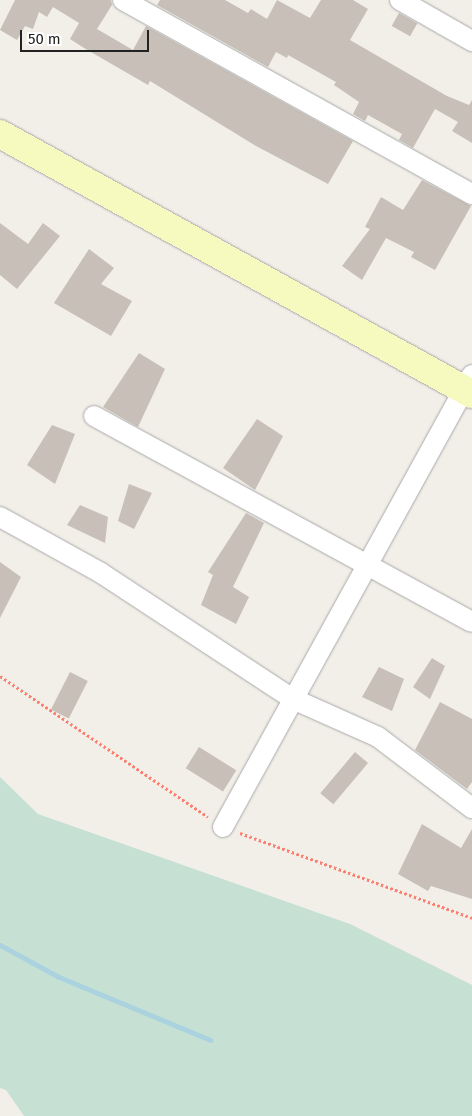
<!DOCTYPE html>
<style>
body{margin:0}
#map{position:relative;width:472px;height:1116px;overflow:hidden;background:#f2efe9;font-family:"Fira Sans",sans-serif}
div>[style]{position:absolute}
[style*='--x']{left:calc(var(--x)*1px);top:calc(var(--y)*1px);width:calc(var(--w)*1px);rotate:calc(var(--a)*1deg)}
.wetland>*{inset:0;background:#c6e0d4}
.stream>*{height:5px;margin:-2.5px;padding:0 2.5px;transform-origin:2.5px;border-radius:2.5px;background:#aad3df}
.building>*{inset:0;background:#c7bfb8;transform-origin:0 0}
.path>*{height:3px;margin-top:-1.5px;transform-origin:0;background:repeating-linear-gradient(90deg,#fa8072 0 2.5px,transparent 0 5px)}
.roads{filter:drop-shadow(0 0 1px #a9a9a9) drop-shadow(0 0 1px #a9a9a9)}
.street>*{height:20px;margin:-10px;padding:0 10px;transform-origin:10px;border-radius:10px;background:#fff}
.secondary>*{height:28px;margin:-14px;padding:0 14px;transform-origin:14px;border-radius:14px;background:#f7fabf}
span{translate:-50% -50%;white-space:nowrap;text-align:center;line-height:1.15;-webkit-text-stroke:4.5px #fff;paint-order:stroke}
.scale{position:absolute;left:20px;top:30px;width:129px;height:22px;box-sizing:border-box;border:2px solid #222;border-top:0;padding-left:6px;font-size:15px;line-height:18px;white-space:nowrap;color:#222;-webkit-text-stroke:4px #fff;paint-order:stroke}
</style>
<div id="map">
<div class="wetland">
<i style="clip-path:polygon(0 777px,38px 814px,350px 924px,472px 985px,472px 1116px,24px 1116px,6px 1090px,0 1088px)"></i>
</div>
<div class="stream">
<i style="--x:0;--y:945;--w:67;--a:28.5"></i>
<i style="--x:59;--y:977;--w:164;--a:22.6"></i>
</div>
<div class="building">
<i style="clip-path:polygon(15px 0,111px 0,112px 5px,97px 29px,133px 50px,146px 26px,353px 141px,328px 184px,256px 146px,150px 81px,148px 85px,84px 48px,70px 39px,79px 23px,53px 7px,47px 17px,39px 12px,33px 29px,25px 26px,17px 40px,0 30px)"></i>
<i style="clip-path:polygon(160px 0,225px 0,248px 13px,251px 9px,267px 19px,277px 0,310px 18px,321px 0,353px 0,368px 9px,350px 40px,447px 96px,469px 105px,472px 100px,472px 143px,452px 131px,458px 122px,435px 109px,413px 148px,399px 140px,402px 134px,368px 115px,365px 121px,353px 114px,359px 102px,334px 85px,336px 82px,288px 55px,287px 58px,276px 52px,268px 67px,157px 5px)"></i>
<i style="left:399px;top:13px;width:21px;height:15px;rotate:29deg"></i>
<i style="clip-path:polygon(422px 180px,471px 206px,435px 270px,411px 257px,414px 252px,386px 238px,362px 280px,342px 266px,370px 229px,365px 227px,381px 197px,403px 210px)"></i>
<i style="clip-path:polygon(0 223px,28px 244px,43px 223px,60px 236px,17px 289px,0 275px)"></i>
<i style="clip-path:polygon(89px 249px,114px 268px,101px 284px,132px 301px,111px 336px,54px 303px)"></i>
<i style="clip-path:polygon(139px 353px,165px 369px,138px 427px,103px 407px)"></i>
<i style="clip-path:polygon(257px 419px,283px 436px,255px 490px,223px 468px)"></i>
<i style="clip-path:polygon(52px 425px,75px 434px,55px 484px,27px 465px)"></i>
<i style="clip-path:polygon(129px 484px,152px 493px,134px 529px,118px 521px)"></i>
<i style="clip-path:polygon(80px 505px,108px 517px,105px 543px,67px 525px)"></i>
<i style="clip-path:polygon(246px 513px,264px 523px,233px 587px,249px 597px,236px 624px,201px 605px,213px 575px,208px 572px)"></i>
<i style="clip-path:polygon(0 562px,21px 577px,0 618px)"></i>
<i style="clip-path:polygon(432px 658px,445px 666px,430px 699px,413px 687px)"></i>
<i style="clip-path:polygon(379px 667px,404px 679px,392px 711px,362px 697px)"></i>
<i style="left:70px;top:672px;width:20px;height:42px;rotate:27deg"></i>
<i style="clip-path:polygon(440px 702px,472px 719px,472px 782px,467px 789px,415px 750px)"></i>
<i style="left:199px;top:747px;width:44px;height:25px;rotate:32deg"></i>
<i style="left:355px;top:752px;width:17px;height:54px;rotate:40deg"></i>
<i style="clip-path:polygon(422px 824px,461px 848px,472px 829px,472px 899px,431px 886px,428px 891px,398px 874px)"></i>
</div>
<div class="path">
<i style="--x:0;--y:676;--w:251;--a:34.1"></i>
<i style="--x:240;--y:833;--w:247;--a:20.1"></i>
</div>
<div class="roads">
<div class="street">
<i style="--x:123;--y:0;--w:399;--a:29.1"></i>
<i style="--x:400;--y:0;--w:83;--a:29.7"></i>
<i style="--x:94;--y:416;--w:430;--a:28.6"></i>
<i style="--x:0;--y:517;--w:115;--a:29"></i>
<i style="--x:101;--y:573;--w:230;--a:33.3"></i>
<i style="--x:293;--y:699;--w:93;--a:24.1"></i>
<i style="--x:378;--y:737;--w:118;--a:37.1"></i>
<i style="--x:223;--y:827;--w:516;--a:-61.15"></i>
</div>
<div class="secondary">
<i style="--x:0;--y:134;--w:539;--a:28.85"></i>
</div>
</div>
<div class="scale">50 m</div>
</div>
